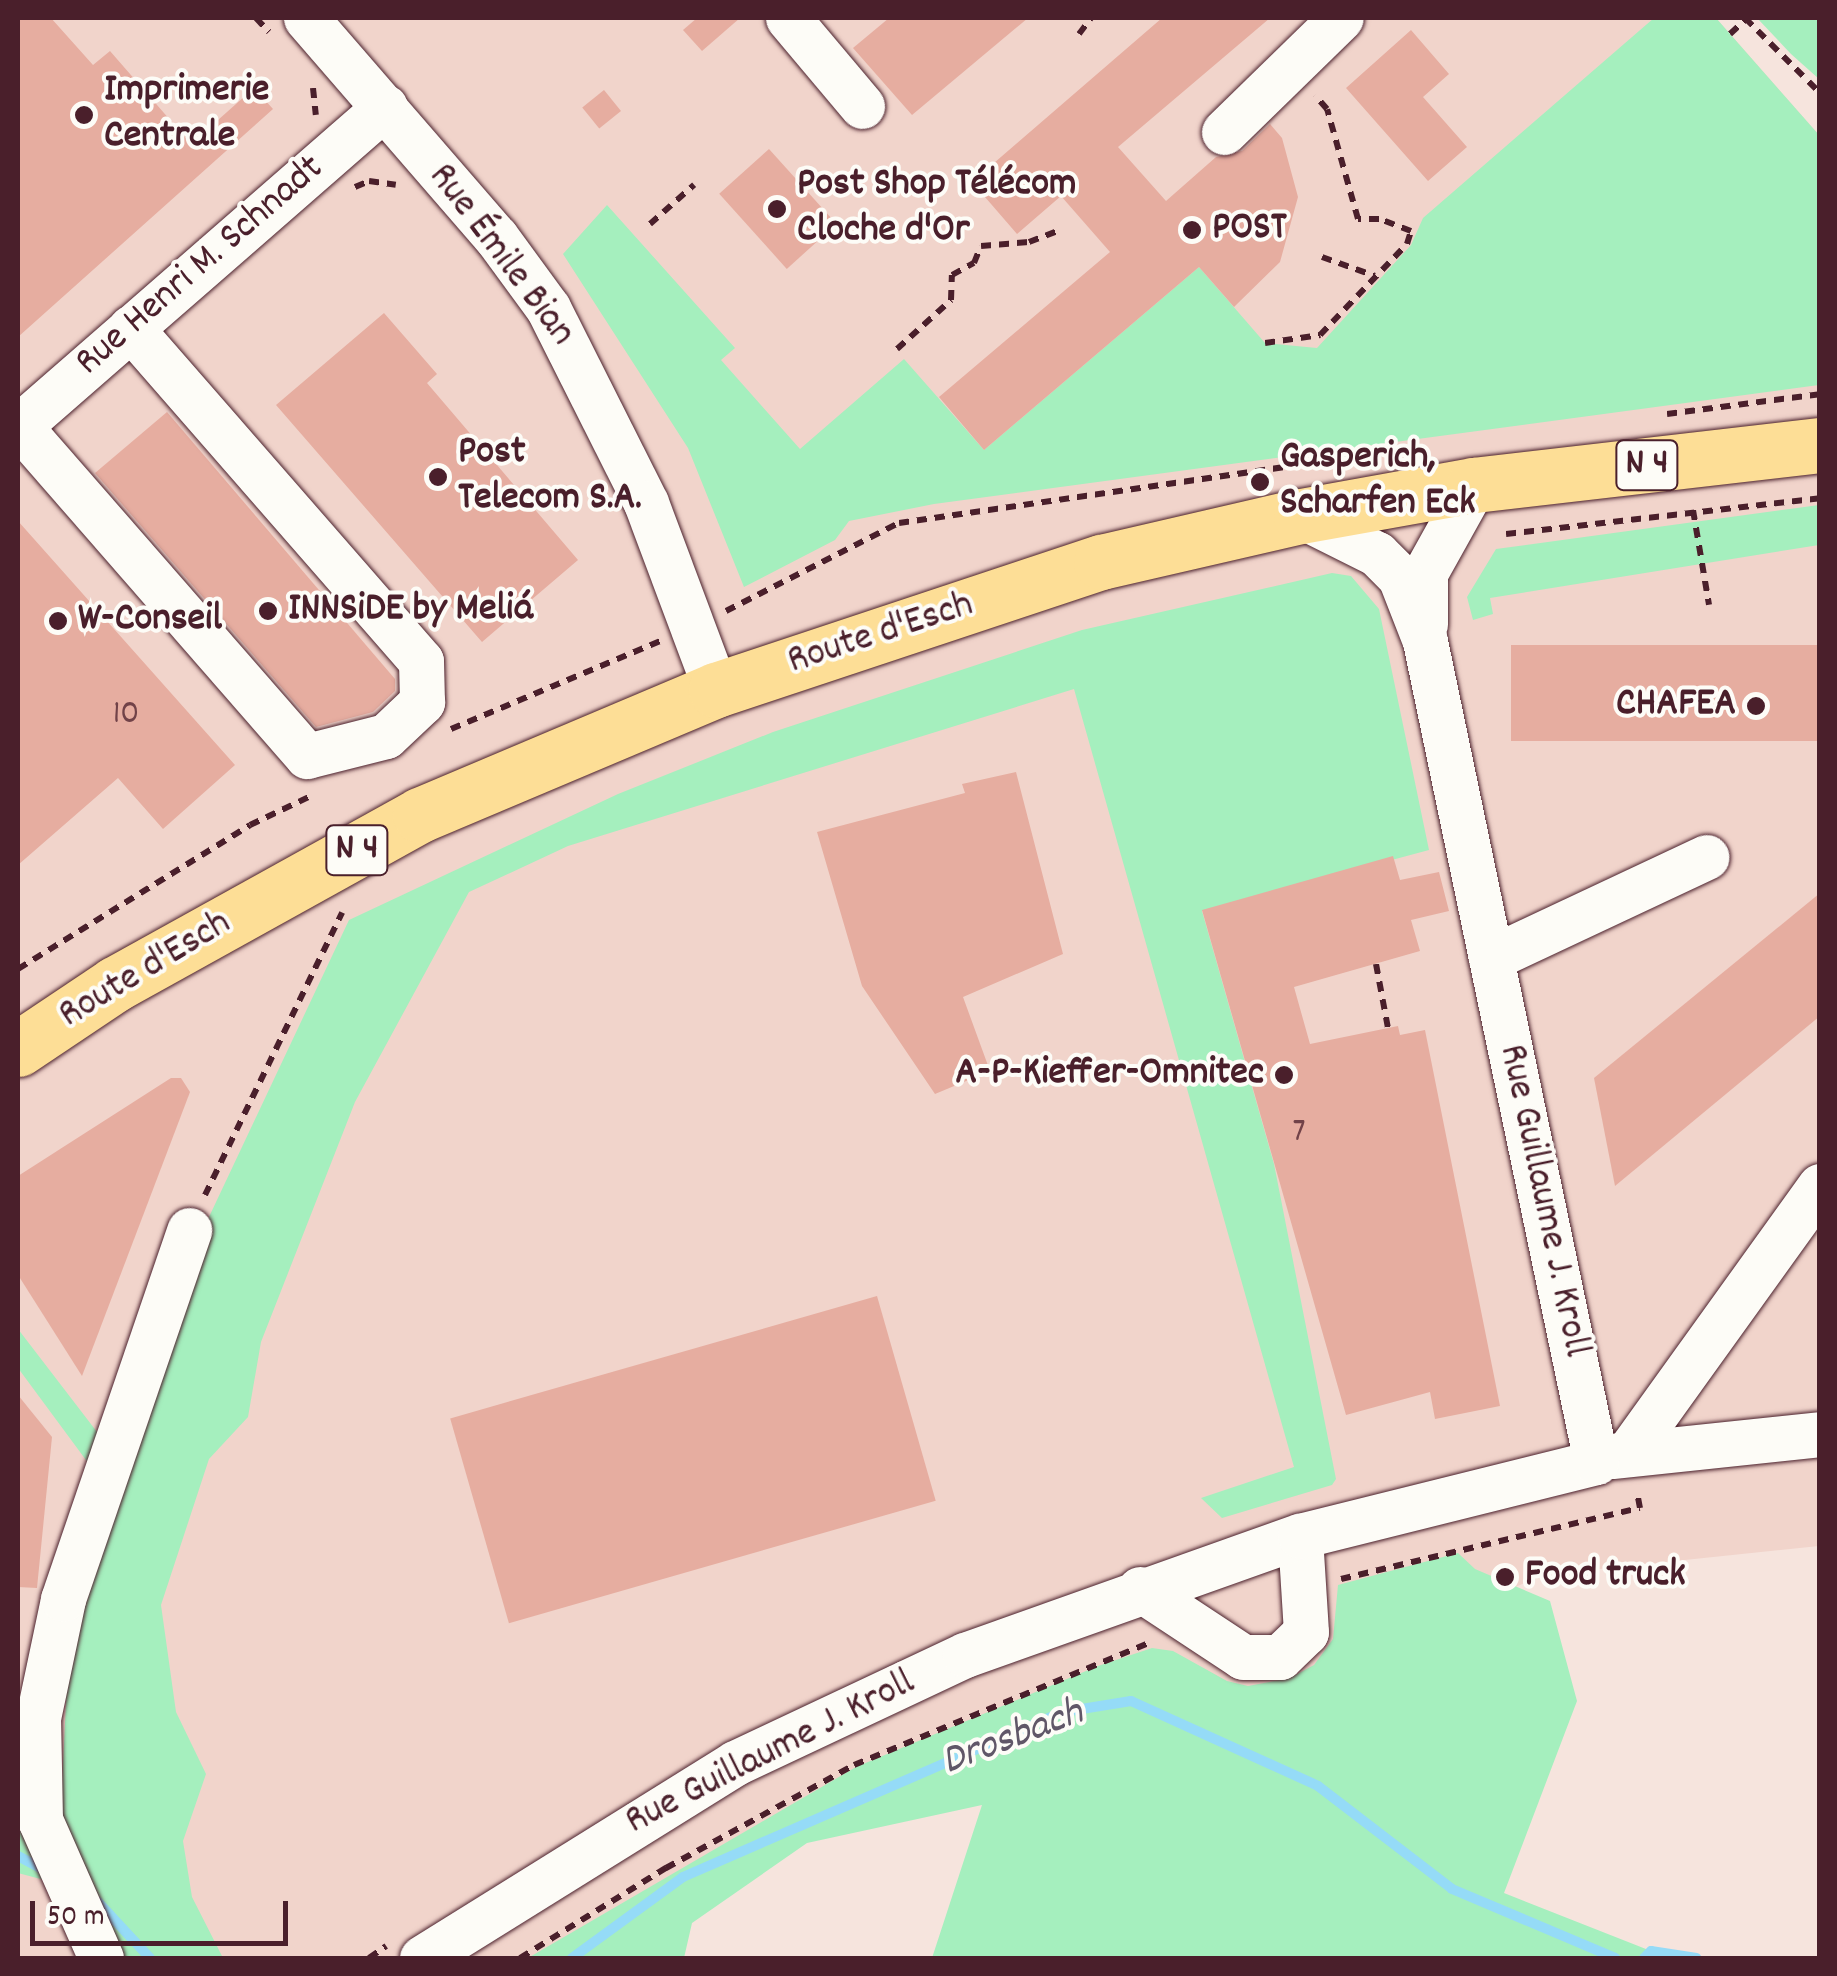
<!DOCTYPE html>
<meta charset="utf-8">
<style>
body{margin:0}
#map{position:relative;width:1837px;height:1976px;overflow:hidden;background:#f6e4dd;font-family:Dekko,sans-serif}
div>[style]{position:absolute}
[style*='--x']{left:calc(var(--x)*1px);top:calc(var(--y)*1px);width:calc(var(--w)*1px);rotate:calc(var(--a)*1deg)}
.built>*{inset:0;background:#f1d4cb}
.green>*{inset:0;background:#a5efbe}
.stream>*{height:10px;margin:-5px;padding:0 5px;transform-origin:5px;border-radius:5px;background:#95dbf7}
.building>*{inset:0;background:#e6ada0;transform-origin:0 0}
.path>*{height:6px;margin-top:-3px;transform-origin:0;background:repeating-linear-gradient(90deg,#4a1f2b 0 10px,transparent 0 18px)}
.roads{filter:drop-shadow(0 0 2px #4a1f2b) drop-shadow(0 0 2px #4a1f2b)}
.minor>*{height:45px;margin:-22.5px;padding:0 22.5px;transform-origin:22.5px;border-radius:22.5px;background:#fdfcf7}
.major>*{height:55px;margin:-27.5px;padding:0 27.5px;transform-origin:27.5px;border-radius:27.5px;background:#fdde96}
.dots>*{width:28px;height:28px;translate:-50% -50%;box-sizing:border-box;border:5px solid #fdfcf7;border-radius:50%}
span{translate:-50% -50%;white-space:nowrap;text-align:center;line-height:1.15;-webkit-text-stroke:8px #fdfcf7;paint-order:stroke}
.number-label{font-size:35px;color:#714248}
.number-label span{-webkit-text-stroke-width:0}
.shield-label span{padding:2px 8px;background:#fdfcf7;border:2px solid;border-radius:8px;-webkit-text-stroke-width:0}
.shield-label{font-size:38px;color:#4a1f2b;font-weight:700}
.poi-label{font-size:40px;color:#4a1f2b;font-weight:700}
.left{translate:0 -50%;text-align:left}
.right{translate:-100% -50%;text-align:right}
.street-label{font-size:40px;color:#4a1f2b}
.water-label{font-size:42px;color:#605768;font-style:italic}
.frame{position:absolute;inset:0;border:20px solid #4a1f2b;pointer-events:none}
.scale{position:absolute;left:30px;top:1901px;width:258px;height:45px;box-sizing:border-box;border:5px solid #4a1f2b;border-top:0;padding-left:12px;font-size:30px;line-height:35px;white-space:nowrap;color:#4a1f2b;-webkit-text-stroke:8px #fdfcf7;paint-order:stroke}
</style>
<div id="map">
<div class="built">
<i style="clip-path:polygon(18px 18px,1716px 18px,1819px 135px,1819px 1546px,1542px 1575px,1287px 1692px,1065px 1690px,604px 1958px,18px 1958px)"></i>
</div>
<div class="green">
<i style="clip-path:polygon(1654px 18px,1716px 18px,1819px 135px,1819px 385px,934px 504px,849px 521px,835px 540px,744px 587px,688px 448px,563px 254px,607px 205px,735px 348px,721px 360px,800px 449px,904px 359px,984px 450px,1199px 267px,1265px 343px,1317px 348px,1411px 245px,1423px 218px)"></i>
<i style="clip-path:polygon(1757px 18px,1819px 18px,1819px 79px,1791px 54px)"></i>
<i style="clip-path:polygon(1819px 505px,1819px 545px,1490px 598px,1493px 614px,1473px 620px,1467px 597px,1496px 549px)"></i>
<i style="clip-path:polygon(1332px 573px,1351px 576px,1379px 609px,1429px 850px,1202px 911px,1274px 1164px,1336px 1479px,1332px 1485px,1222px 1518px,1201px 1498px,1294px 1467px,1074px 689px,568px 846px,469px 892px,355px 1102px,261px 1342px,248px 1417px,209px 1459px,161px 1605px,176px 1712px,206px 1774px,183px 1841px,192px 1897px,223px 1958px,121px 1958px,48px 1881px,18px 1873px,18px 1793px,62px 1785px,69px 1640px,114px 1498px,18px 1368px,18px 1329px,117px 1458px,200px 1236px,349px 920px,618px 794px,773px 732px,1082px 630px)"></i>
<i style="clip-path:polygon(1458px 1553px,1475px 1569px,1550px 1601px,1577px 1701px,1504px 1893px,1651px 1951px,1696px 1958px,932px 1958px,982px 1805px,807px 1843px,692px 1923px,684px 1958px,528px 1958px,856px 1767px,1098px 1666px,1152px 1648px,1173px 1651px,1227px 1681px,1248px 1686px,1290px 1678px,1314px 1665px,1333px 1639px,1338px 1585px)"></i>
</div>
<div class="stream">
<i style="--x:18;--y:1856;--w:32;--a:28"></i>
<i style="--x:97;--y:1901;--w:78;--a:47.1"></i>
<i style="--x:572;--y:1958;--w:137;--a:-36.1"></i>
<i style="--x:683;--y:1877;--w:414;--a:-23.5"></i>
<i style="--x:1063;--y:1712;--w:69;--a:-9.2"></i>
<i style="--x:1131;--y:1701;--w:205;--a:24.4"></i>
<i style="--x:1318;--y:1786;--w:169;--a:37.5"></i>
<i style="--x:1452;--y:1889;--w:177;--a:22.9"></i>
<i style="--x:1644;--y:1958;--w:10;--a:-45"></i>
<i style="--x:1651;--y:1951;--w:46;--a:8.8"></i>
</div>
<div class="building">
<i style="clip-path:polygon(18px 18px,51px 18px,93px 65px,110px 51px,191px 144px,254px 88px,273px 109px,18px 337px)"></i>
<i style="clip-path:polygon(697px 18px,740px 18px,702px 51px,683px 30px)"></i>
<i style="clip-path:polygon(889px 18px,1028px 18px,912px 115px,853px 48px)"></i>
<i style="clip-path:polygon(1162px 18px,1270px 18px,1118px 147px,1166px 201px,1216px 157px,1242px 151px,1270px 124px,1282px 138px,1298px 197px,1280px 262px,1234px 307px,1199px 267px,984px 450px,939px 397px,1110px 252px,1061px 196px,1017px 234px,972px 182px)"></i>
<i style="clip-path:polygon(1411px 30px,1449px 74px,1423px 97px,1467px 147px,1428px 181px,1346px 88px)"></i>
<i style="left:604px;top:90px;width:27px;height:28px;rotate:51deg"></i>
<i style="left:769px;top:149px;width:101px;height:67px;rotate:48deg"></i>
<i style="clip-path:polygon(384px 313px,437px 374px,427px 383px,578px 560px,482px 642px,276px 405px)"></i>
<i style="clip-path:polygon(167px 412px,395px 679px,395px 691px,373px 712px,316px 727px,95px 473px)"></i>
<i style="clip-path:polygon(18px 521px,235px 765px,163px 829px,118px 778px,18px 865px)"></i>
<i style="left:1820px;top:645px;width:96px;height:309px;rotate:90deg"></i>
<i style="clip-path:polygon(1016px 772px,1063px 954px,963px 997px,990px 1071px,935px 1094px,862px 986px,817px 832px,965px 793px,962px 784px)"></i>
<i style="clip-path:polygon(1393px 856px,1400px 880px,1439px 872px,1449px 911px,1411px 920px,1420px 951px,1294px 987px,1310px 1044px,1398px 1026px,1400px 1035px,1425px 1030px,1500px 1406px,1435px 1419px,1430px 1392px,1346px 1415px,1202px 910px)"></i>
<i style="clip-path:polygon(1820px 893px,1820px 1016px,1615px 1186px,1594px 1078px)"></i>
<i style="clip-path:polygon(171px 1078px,181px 1078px,190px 1092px,82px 1376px,18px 1275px,18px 1176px)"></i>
<i style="left:877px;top:1296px;width:213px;height:444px;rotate:74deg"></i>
<i style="clip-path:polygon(18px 1395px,52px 1437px,37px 1588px,18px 1587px)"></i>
</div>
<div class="path">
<i style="--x:256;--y:18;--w:19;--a:47"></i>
<i style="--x:1745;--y:18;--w:106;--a:45"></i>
<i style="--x:1079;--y:34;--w:20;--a:-53"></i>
<i style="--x:1730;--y:34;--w:22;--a:-43"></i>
<i style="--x:313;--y:88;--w:27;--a:84"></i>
<i style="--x:355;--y:187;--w:15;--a:-23"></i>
<i style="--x:369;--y:181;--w:27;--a:8"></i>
<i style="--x:650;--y:224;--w:59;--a:-41.6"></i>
<i style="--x:1322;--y:257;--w:56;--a:19.7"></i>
<i style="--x:1265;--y:343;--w:56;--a:-8.3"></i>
<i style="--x:1320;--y:335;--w:126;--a:-46.3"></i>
<i style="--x:1407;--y:244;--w:14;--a:-73"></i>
<i style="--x:1411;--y:231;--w:34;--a:-159"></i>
<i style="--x:1379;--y:219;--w:21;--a:180"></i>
<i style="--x:1358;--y:219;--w:114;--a:-105.7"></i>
<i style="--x:1327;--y:109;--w:18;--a:-131"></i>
<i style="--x:897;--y:349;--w:73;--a:-42.2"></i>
<i style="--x:951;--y:300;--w:25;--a:-88"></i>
<i style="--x:952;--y:275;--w:25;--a:-29"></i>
<i style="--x:974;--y:263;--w:18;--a:-68"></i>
<i style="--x:981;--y:246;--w:48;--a:-4.8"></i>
<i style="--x:1029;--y:242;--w:33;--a:-21"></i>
<i style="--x:1667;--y:414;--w:154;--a:-7.4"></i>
<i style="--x:1693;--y:510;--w:96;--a:80.4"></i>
<i style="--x:1506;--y:534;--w:316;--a:-6.5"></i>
<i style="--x:726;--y:611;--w:194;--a:-27"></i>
<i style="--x:899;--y:523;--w:508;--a:-8.26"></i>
<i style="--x:451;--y:729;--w:227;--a:-22.8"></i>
<i style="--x:1376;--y:964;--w:65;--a:79.4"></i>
<i style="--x:18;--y:969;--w:273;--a:-31.8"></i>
<i style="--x:250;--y:825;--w:70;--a:-25.5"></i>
<i style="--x:205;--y:1195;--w:314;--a:-64.1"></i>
<i style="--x:1341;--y:1579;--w:307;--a:-13.4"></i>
<i style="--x:1640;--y:1508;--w:15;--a:-101"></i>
<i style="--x:369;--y:1958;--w:21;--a:-35"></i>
<i style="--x:520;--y:1958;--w:172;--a:-31.7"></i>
<i style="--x:666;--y:1868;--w:214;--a:-28.7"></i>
<i style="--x:854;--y:1765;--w:319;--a:-22.5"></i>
</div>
<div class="roads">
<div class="minor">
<i style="--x:306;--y:18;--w:290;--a:49.1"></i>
<i style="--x:496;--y:237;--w:88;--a:53.8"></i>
<i style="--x:548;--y:308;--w:218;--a:63.3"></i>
<i style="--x:646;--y:503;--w:200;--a:69.5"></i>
<i style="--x:788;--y:18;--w:115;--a:49.9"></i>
<i style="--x:1224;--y:132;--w:163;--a:-44.3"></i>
<i style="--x:19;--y:426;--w:438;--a:48.9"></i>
<i style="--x:307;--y:756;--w:81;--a:-14.2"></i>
<i style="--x:386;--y:736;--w:50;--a:-43.4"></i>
<i style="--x:422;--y:702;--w:41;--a:-91.4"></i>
<i style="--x:421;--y:661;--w:442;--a:-131.1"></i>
<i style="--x:18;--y:427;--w:487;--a:-41.1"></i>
<i style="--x:1425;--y:624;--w:51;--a:-90"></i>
<i style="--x:1425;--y:573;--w:101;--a:-60.9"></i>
<i style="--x:1491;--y:958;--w:238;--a:-25.1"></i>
<i style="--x:1630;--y:1450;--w:325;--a:-54.3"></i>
<i style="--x:1612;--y:1456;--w:209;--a:-6"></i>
<i style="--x:1140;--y:1589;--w:123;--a:33.4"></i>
<i style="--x:1243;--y:1657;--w:37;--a:0"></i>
<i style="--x:1280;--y:1657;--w:36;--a:-44"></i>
<i style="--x:1306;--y:1632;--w:96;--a:-93.6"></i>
<i style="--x:101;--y:1958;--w:151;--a:-113.8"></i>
<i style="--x:40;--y:1820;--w:102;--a:-91.1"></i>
<i style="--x:38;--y:1718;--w:122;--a:-78.1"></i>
<i style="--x:63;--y:1599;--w:390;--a:-71.1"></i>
<i style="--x:422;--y:1958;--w:369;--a:-31.9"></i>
<i style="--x:735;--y:1763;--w:254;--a:-25.2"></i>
<i style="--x:965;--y:1655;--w:356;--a:-19.6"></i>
<i style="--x:1300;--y:1536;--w:305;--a:-14"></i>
<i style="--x:1596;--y:1462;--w:839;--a:-101.77"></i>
<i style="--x:1425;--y:641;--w:69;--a:-111.3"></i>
<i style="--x:1400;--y:577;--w:33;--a:-135"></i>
<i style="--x:1377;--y:554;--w:85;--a:-153.4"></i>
</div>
<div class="major">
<i style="--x:18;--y:1049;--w:117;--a:-33.8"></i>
<i style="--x:115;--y:984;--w:349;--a:-29"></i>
<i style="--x:420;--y:815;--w:321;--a:-22.9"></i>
<i style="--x:716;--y:690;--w:406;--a:-18.4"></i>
<i style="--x:1101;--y:562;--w:205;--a:-13"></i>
<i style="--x:1301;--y:516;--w:176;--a:-10.2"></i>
<i style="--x:1474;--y:485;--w:348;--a:-6.6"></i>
</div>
</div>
<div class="dots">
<i style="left:84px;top:115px;background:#4a1f2b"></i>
<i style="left:777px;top:209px;background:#4a1f2b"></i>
<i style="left:1192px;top:230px;background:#4a1f2b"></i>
<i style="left:438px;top:477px;background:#4a1f2b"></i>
<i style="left:1260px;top:482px;background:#4a1f2b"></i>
<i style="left:268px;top:611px;background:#4a1f2b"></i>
<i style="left:58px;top:621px;background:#4a1f2b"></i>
<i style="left:1756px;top:706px;background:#4a1f2b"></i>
<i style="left:1284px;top:1075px;background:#4a1f2b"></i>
<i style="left:1505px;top:1577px;background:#4a1f2b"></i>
</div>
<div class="number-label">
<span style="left:126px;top:715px">10</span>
<span style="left:1299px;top:1133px">7</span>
</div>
<div class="shield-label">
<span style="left:1647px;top:465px">N 4</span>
<span style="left:357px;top:850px">N 4</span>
</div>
<div class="poi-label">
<span class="left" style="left:104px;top:115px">Imprimerie<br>Centrale</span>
<span class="left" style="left:797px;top:209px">Post Shop Télécom<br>Cloche d'Or</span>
<span class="left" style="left:1212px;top:230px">POST</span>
<span class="left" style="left:458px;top:477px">Post<br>Telecom S.A.</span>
<span class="left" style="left:1280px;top:482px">Gasperich,<br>Scharfen Eck</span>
<span class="left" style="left:288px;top:611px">INNSiDE by Meliá</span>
<span class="left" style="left:78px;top:621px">W-Conseil</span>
<span class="right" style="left:1736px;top:706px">CHAFEA</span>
<span class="right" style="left:1264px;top:1075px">A-P-Kieffer-Omnitec</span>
<span class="left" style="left:1525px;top:1577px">Food truck</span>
</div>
<div class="street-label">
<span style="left:500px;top:256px;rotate:53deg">Rue Émile Bian</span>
<span style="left:201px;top:267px;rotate:-41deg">Rue Henri M. Schnadt</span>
<span style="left:881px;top:635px;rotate:-18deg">Route d'Esch</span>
<span style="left:146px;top:971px;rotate:-31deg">Route d'Esch</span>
<span style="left:1542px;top:1201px;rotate:78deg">Rue Guillaume J. Kroll</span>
<span style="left:771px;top:1754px;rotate:-27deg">Rue Guillaume J. Kroll</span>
</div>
<div class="water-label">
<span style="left:1013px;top:1739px;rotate:-21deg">Drosbach</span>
</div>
<div class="frame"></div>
<div class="scale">50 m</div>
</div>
